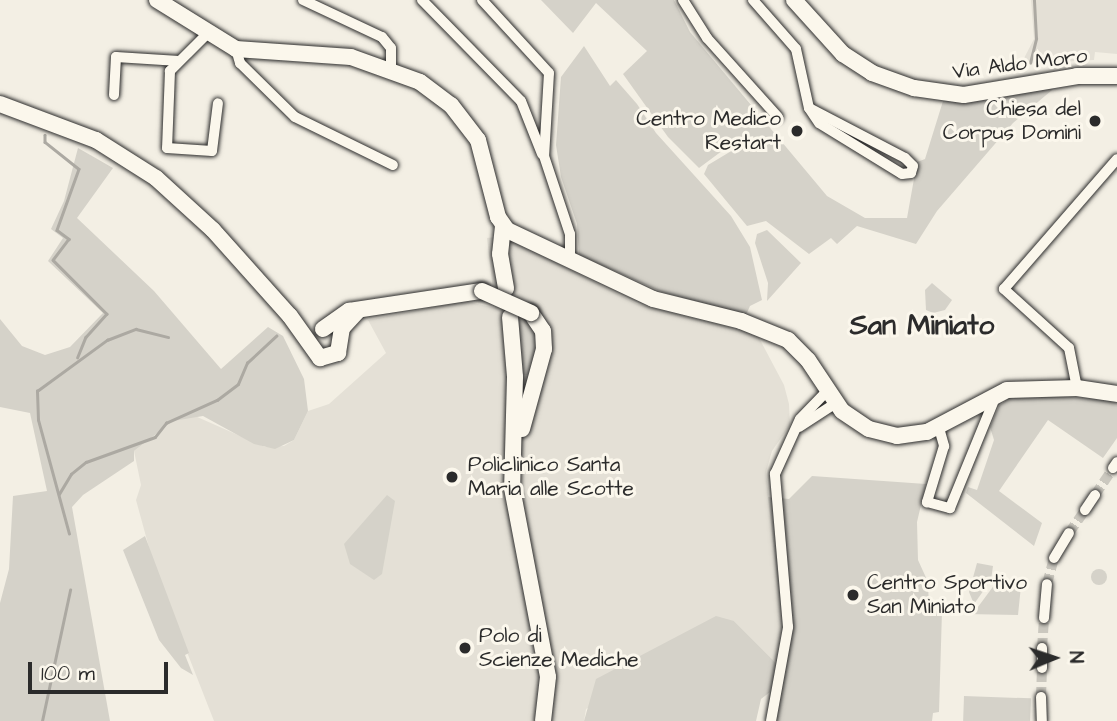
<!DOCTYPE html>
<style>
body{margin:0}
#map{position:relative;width:1117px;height:721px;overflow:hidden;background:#f3efe4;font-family:"Architects Daughter",sans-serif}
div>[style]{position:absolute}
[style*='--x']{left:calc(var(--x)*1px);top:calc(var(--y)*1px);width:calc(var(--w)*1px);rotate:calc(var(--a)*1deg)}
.built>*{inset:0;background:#e4e0d6}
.green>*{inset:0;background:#d5d2c9;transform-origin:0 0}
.round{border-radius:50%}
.stream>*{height:2.5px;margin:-1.25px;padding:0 1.25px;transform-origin:1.25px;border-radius:1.25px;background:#aca9a2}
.street-tunnel>*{height:10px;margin-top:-5px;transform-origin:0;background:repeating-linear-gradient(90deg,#cbc8bf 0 10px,transparent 0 15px)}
.roads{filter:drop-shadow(0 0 2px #2b2b2b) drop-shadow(0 0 2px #2b2b2b)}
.street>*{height:10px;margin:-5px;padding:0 5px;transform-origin:5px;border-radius:5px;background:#fbf7ec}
.secondary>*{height:16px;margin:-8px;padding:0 8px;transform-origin:8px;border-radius:8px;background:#fbf7ec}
.bridges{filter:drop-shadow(0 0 2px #2b2b2b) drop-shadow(0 0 2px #2b2b2b)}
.secondary-bridge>*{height:16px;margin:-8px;padding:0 8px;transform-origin:8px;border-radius:8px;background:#fbf7ec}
.dots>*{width:19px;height:19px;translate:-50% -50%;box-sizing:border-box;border:4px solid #fbf7ec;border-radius:50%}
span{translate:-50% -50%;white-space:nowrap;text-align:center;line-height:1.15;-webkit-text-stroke:6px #fbf7ec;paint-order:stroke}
.street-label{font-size:21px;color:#2b2b2b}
.poi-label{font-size:21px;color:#2b2b2b}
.right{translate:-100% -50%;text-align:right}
.left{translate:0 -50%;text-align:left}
.district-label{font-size:28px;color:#2b2b2b;font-weight:700}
.north{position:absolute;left:1019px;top:623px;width:70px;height:70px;-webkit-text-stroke:5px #fbf7ec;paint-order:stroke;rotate:88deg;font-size:19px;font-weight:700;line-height:28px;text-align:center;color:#2b2b2b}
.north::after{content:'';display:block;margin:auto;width:24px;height:32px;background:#2b2b2b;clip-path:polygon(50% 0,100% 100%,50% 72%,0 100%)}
.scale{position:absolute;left:28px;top:662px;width:140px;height:32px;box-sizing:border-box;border:4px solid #2b2b2b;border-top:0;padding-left:9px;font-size:21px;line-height:24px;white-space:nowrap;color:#2b2b2b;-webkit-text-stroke:5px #fbf7ec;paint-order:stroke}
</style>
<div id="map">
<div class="built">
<i style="clip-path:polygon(1031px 0,1117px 0,1117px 54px,1095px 52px,1094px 60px,1021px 64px,1034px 39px)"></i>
<i style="clip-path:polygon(505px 236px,637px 304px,757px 334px,784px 385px,789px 404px,790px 425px,772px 451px,766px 472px,783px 631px,777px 664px,734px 621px,586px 709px,584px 721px,214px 721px,156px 573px,136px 500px,141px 485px,134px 451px,173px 421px,195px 416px,265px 447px,284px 446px,294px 440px,308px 411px,329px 404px,386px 353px,368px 320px,465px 301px,495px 308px,487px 238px)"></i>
</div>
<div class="green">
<i style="clip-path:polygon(541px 0,674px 0,690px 32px,827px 196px,865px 218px,907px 218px,917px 162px,925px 159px,943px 101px,1058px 85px,1013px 123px,937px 211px,916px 244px,857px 226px,837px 244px,831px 238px,809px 254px,766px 221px,747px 226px,704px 174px,708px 165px,733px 150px,730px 145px,699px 168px,668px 137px,623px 74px,647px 51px,596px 3px,573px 33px)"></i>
<i style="clip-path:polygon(584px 46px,610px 86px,616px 80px,637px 104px,656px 133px,731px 216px,750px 247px,762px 300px,750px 306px,746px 315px,662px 292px,579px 255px,577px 224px,561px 177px,556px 145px,561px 77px)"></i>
<i style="clip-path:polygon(78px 148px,113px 168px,77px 218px,154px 291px,221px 369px,268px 327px,283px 336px,304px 379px,308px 411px,294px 440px,275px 449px,254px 444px,203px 416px,173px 421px,134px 451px,134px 461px,83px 495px,72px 507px,110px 721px,0 721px,0 603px,9px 569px,13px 496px,47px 491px,30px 413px,0 407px,0 319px,22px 346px,45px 355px,70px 347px,103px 313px,48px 261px,63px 238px,51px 229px,64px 201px)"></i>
<i style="clip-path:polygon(767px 230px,801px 263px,767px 301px,768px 283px,755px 243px,757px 234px)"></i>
<i style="clip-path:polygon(932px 283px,952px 300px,945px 310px,933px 313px,926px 310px,925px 290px)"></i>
<i style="clip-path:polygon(517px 318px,531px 326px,538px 339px,531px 375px,522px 375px)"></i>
<i style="clip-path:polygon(1041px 395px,1117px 400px,1117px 438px,1103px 458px,1048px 420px,999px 491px,1042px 523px,1034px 546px,966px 493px,968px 487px,977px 490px,994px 440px,990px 427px,999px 406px,1009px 398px)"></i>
<i style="clip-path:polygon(812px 476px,926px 484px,917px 522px,918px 560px,928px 582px,929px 610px,942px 611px,939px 712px,933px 713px,932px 721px,766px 721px,770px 692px,761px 699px,756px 721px,584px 721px,596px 679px,716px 616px,734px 621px,776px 663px,783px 631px,768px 497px,789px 499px)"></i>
<i style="clip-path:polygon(387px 495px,395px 501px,382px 574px,374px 580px,350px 564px,344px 544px)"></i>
<i style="clip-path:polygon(145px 536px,189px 653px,185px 655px,193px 675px,181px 668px,159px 640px,123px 550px)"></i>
<i style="clip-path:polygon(977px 563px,993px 566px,991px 580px,974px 604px,969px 592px)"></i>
<i class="round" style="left:1091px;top:569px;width:16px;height:16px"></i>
<i style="clip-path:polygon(995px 584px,1021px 586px,1018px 615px,966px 614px,975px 611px)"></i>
<i style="left:964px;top:696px;width:67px;height:25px;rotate:2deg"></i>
</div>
<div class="stream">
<i style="--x:1030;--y:63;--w:25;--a:-76"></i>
<i style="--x:1036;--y:39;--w:39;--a:-93"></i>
<i style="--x:45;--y:135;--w:7;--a:90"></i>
<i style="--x:45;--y:142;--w:43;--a:38.5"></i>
<i style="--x:79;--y:169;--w:65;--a:109.8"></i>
<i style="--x:57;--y:230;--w:15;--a:37"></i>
<i style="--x:69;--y:239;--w:26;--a:127"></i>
<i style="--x:53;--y:260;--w:76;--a:45"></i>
<i style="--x:107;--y:314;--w:31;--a:132"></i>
<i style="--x:86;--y:337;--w:22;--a:112"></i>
<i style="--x:59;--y:494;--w:23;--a:-59"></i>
<i style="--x:71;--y:474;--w:19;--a:-39"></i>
<i style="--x:86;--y:462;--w:73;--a:-19.9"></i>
<i style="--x:155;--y:437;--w:18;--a:-52"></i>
<i style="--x:166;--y:423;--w:56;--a:-24.3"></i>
<i style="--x:217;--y:400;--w:26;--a:-37"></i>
<i style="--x:238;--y:384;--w:23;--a:-67"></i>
<i style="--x:247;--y:363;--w:40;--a:-43"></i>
<i style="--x:69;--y:534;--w:118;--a:-105.2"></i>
<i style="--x:38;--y:420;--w:29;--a:-92"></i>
<i style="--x:37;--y:391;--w:87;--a:-36.1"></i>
<i style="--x:107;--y:340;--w:31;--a:-21"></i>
<i style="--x:136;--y:329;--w:33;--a:14"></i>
<i style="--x:42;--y:721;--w:134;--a:-77.9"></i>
</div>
<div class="street-tunnel">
<i style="--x:1095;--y:495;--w:32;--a:-56"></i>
<i style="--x:1069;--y:533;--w:28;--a:-55"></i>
<i style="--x:1047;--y:584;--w:27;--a:-75"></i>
<i style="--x:1042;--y:648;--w:30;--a:-86"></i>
<i style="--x:1041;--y:697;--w:29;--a:-88"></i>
</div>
<div class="roads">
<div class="street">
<i style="--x:303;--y:0;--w:87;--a:25.1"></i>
<i style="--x:382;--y:37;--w:14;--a:51"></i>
<i style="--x:391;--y:48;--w:21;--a:90"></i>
<i style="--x:422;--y:0;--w:141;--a:45.6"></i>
<i style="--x:521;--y:101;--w:57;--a:68.4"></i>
<i style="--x:482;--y:0;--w:99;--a:47.5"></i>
<i style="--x:549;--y:73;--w:83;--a:93.4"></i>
<i style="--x:544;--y:156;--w:82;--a:71.6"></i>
<i style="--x:570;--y:234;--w:27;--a:90"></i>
<i style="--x:683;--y:0;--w:45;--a:57.7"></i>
<i style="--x:707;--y:38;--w:106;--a:48.1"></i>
<i style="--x:753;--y:0;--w:65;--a:48.7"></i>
<i style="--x:796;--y:49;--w:60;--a:77.6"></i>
<i style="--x:210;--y:31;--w:57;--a:135"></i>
<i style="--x:170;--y:71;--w:77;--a:92.2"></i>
<i style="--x:167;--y:148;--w:45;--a:3.8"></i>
<i style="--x:212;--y:151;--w:48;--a:-82.9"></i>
<i style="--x:236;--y:49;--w:15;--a:74"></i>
<i style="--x:240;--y:63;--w:77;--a:44.5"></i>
<i style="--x:295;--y:117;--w:109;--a:26.1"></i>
<i style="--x:114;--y:95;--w:38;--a:-87"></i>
<i style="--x:116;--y:57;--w:63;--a:3.6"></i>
<i style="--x:809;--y:108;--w:108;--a:27.5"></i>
<i style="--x:905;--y:158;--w:11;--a:45"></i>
<i style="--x:913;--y:166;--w:7;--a:106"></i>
<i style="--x:911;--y:173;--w:9;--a:174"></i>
<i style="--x:902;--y:174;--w:97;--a:-148.4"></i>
<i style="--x:819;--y:123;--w:18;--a:-124"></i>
<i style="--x:1077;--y:388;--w:41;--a:-101.3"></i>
<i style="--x:1069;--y:348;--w:88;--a:-137.8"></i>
<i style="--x:1004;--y:289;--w:172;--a:-49"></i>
<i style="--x:799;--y:427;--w:44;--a:-33"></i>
<i style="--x:939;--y:428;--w:19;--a:74"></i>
<i style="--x:944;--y:446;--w:59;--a:106.9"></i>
<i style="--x:927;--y:502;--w:24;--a:15"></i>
<i style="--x:950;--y:508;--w:122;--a:-67.8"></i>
<i style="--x:1113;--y:468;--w:7;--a:-56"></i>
<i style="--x:1085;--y:510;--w:18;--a:-56"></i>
<i style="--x:1054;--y:558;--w:29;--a:-59"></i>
<i style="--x:1044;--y:618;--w:34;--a:-85"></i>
<i style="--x:1042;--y:668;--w:20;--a:-90"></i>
<i style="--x:1041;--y:697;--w:24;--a:88"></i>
<i style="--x:771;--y:721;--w:96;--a:-79.7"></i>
<i style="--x:788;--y:627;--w:154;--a:-94.9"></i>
<i style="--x:775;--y:474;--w:60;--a:-65.6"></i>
<i style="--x:800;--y:419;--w:39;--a:-46"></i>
</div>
<div class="secondary">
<i style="--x:157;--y:0;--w:93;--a:31.8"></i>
<i style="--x:236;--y:49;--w:115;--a:4"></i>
<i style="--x:351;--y:57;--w:73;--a:19.9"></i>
<i style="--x:420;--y:82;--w:39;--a:37"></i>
<i style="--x:451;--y:105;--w:44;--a:52.4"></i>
<i style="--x:478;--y:140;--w:80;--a:75.4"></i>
<i style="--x:498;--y:217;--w:16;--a:55"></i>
<i style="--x:507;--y:230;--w:161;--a:25.3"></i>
<i style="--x:653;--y:299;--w:91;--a:14"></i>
<i style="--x:741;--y:321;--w:51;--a:22"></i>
<i style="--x:788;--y:340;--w:28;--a:45"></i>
<i style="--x:808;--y:360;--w:61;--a:56.3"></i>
<i style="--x:842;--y:411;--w:32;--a:34"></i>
<i style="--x:869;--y:429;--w:29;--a:14"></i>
<i style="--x:897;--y:436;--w:30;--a:-8"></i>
<i style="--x:927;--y:432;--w:90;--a:-27.7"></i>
<i style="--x:1007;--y:390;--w:70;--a:-1.6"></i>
<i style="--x:1077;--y:388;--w:40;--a:8.5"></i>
<i style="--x:794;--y:0;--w:73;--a:47.8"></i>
<i style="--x:843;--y:54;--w:35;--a:33"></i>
<i style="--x:872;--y:73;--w:45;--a:19.7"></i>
<i style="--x:914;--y:88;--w:50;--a:8"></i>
<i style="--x:964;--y:95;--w:115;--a:-9.5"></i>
<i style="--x:1077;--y:76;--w:40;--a:0"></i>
<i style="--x:0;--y:104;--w:103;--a:20.6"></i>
<i style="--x:96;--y:140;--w:71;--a:32.3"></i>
<i style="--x:156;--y:178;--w:77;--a:42.4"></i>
<i style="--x:213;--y:230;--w:115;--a:48.2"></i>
<i style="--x:290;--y:316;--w:52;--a:54.5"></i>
<i style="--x:320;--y:358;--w:19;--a:-16"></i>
<i style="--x:338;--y:353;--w:25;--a:-81"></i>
<i style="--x:342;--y:328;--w:22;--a:-47"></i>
<i style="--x:503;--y:226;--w:28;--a:96"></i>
<i style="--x:500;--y:254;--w:35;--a:80"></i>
<i style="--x:510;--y:317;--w:60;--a:85.2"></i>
<i style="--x:515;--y:377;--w:111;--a:91.5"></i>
<i style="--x:512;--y:488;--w:192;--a:79.2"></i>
<i style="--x:548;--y:677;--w:44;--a:96.5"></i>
<i style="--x:323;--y:329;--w:32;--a:-35"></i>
<i style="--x:349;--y:311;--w:134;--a:-8.6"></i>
<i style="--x:522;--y:429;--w:83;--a:-74.6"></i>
<i style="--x:544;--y:349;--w:18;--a:-93"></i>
<i style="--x:543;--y:331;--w:22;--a:-124"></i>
</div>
</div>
<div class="bridges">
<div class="secondary-bridge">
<i style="--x:482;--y:291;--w:54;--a:24.2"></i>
</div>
</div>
<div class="dots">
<i style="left:1095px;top:121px;background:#2b2b2b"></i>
<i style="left:797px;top:131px;background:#2b2b2b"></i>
<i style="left:452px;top:477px;background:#2b2b2b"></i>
<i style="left:853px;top:595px;background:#2b2b2b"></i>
<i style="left:465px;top:648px;background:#2b2b2b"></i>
</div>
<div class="street-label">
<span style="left:1020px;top:64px;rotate:-7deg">Via Aldo Moro</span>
</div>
<div class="poi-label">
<span class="right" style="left:1081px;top:121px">Chiesa del<br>Corpus Domini</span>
<span class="right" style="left:781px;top:131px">Centro Medico<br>Restart</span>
<span class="left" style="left:468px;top:477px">Policlinico Santa<br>Maria alle Scotte</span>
<span class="left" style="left:867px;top:595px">Centro Sportivo<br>San Miniato</span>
<span class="left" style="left:479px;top:648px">Polo di<br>Scienze Mediche</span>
</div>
<div class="district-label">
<span style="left:922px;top:326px">San Miniato</span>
</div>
<div class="north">N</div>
<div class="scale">100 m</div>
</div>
